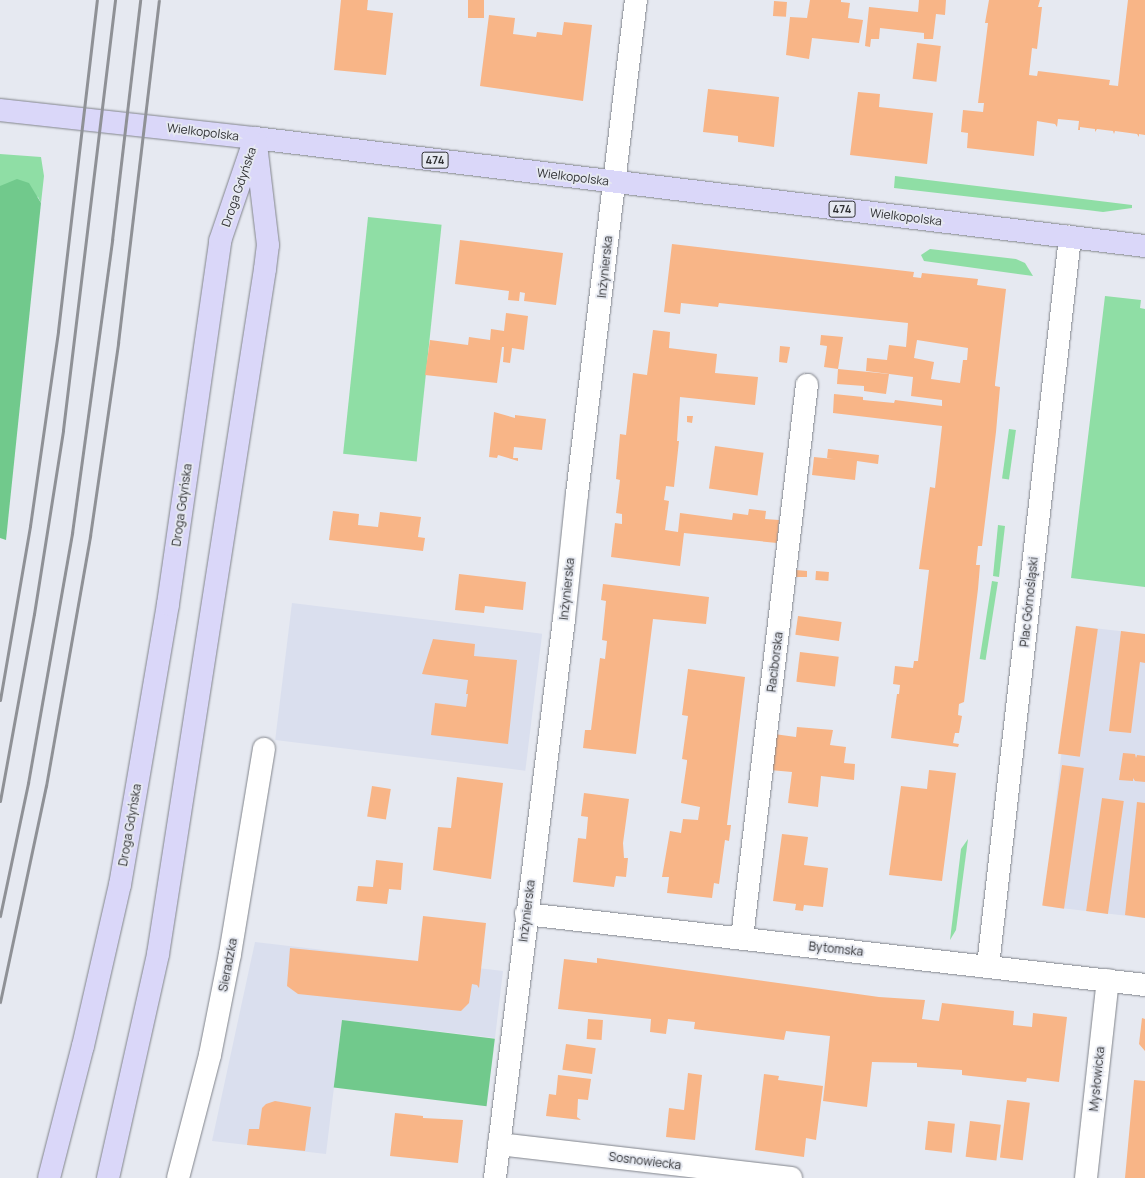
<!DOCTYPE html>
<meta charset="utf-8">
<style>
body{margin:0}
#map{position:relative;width:1145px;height:1178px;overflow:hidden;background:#e6e9f1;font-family:Manrope,sans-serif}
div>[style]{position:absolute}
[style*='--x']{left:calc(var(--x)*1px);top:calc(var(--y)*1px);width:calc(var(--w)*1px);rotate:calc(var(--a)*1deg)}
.built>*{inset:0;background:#dadfee;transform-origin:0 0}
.green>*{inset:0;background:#8fdea5;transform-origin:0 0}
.forest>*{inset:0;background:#71c98c;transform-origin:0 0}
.building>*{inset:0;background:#f8b587;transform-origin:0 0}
.roads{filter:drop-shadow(0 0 1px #81848b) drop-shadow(0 0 1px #81848b)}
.minor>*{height:22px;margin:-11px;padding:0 11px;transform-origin:11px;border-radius:11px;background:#fff}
.primary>*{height:22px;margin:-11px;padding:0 11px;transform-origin:11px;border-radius:11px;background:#dad7f9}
.rail>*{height:3px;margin:-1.5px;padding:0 1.5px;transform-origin:1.5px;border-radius:1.5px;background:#8f9196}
span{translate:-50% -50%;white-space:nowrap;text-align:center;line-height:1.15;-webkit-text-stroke:3.5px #e6e9f1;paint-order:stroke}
.shield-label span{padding:1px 3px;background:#e6e9f1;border:1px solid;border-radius:3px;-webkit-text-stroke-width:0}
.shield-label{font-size:11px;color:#303134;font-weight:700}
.street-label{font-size:12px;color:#303134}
</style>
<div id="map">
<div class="built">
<i style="left:292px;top:603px;width:252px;height:138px;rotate:7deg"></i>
<i style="clip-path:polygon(1076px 626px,1145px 634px,1145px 918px,1044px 906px)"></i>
<i style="clip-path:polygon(255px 942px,503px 971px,495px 1038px,342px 1020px,326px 1154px,212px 1141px)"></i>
</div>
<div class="green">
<i style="clip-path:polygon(0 154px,41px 157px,44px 176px,41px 203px,38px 197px,0 186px)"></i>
<i style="clip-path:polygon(895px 176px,1132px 205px,1132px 208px,1103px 212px,1087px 210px,894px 188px)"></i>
<i style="left:368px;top:217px;width:74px;height:238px;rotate:6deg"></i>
<i style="clip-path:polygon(930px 249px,1016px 259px,1025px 263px,1033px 276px,924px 261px,921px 255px)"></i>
<i style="clip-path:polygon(1105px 296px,1141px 300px,1140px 308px,1145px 309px,1145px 587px,1071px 578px)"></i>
<i style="left:1009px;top:429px;width:7px;height:50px;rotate:8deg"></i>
<i style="clip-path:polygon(998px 525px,1005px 526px,999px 577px,993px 576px)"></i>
<i style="left:992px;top:581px;width:6px;height:79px;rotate:9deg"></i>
<i style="clip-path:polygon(968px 839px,956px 930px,950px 940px,961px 849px)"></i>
</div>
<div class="forest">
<i style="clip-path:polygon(17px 179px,29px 183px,41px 203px,6px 540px,0 538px,0 186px)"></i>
<i style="left:342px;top:1020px;width:154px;height:68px;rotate:7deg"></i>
</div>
<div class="building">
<i style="clip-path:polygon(341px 0,368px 0,367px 10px,393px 13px,386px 75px,334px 70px)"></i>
<i style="left:468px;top:0;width:16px;height:18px"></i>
<i style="clip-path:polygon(810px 0,841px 0,841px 2px,850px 3px,848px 18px,863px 20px,859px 43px,812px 38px,809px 59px,786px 55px,790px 17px,807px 18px)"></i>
<i style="clip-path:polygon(919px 0,946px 0,945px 15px,936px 14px,933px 39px,924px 39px,924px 33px,880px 28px,879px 39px,871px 39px,870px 47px,865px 46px,869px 7px,918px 12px)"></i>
<i style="clip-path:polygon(989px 0,1040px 0,1038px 7px,1042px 7px,1037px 49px,1032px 48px,1029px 75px,1037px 76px,1038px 71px,1110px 80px,1109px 85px,1118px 86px,1128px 0,1145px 0,1145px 135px,1139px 134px,1139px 137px,1137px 134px,1115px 131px,1114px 134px,1113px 131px,1097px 129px,1095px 132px,1095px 129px,1080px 127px,1080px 130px,1078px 130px,1079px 121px,1058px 119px,1057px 127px,1055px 124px,1037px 121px,1034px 156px,967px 148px,968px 133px,961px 132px,963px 110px,983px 112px,984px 103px,978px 103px,988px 23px,985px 23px)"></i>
<i style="left:774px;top:1px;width:13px;height:15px;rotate:4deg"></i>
<i style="clip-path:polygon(489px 15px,515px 18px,513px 34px,536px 37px,537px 32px,562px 35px,564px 22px,592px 25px,583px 101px,480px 86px)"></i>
<i style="left:917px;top:43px;width:24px;height:36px;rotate:7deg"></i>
<i style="clip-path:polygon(708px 89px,779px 97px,774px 147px,738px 142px,738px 136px,703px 132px)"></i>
<i style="clip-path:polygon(858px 92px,880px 94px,879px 107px,933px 113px,927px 164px,850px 155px)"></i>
<i style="clip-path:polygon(460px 240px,563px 253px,556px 305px,524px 301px,525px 293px,520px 292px,519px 301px,508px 300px,509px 291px,455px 284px)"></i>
<i style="clip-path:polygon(evenodd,672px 244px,914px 272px,913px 277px,921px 278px,922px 273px,978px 279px,977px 285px,1006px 289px,995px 384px,995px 386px,1000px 387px,996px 432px,982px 546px,978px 546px,976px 565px,980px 565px,978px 589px,964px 702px,959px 704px,958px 715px,962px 716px,959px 733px,955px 733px,953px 743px,959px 744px,958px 747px,891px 738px,897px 694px,899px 694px,900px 685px,893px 684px,895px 666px,913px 668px,914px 661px,918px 661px,929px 570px,919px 569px,930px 487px,935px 488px,942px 426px,833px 413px,834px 394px,863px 397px,863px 400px,894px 403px,895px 400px,942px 406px,942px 400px,911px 396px,913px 377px,866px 371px,867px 358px,887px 360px,889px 345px,906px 347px,908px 323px,719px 303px,718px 307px,681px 303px,680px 314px,664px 312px,672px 244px,917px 340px,968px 348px,967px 360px,963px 360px,960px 383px,931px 379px,934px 362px,914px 358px,917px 340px)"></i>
<i style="clip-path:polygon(506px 313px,528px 316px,524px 350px,512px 348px,510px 363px,503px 362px,504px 347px,502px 347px,497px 383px,425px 375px,430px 340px,468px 345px,469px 337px,490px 340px,491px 329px,504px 331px)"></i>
<i style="clip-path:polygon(653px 330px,670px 332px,669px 348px,717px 354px,715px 373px,758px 377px,755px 405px,680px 397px,677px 441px,679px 441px,674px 487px,666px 486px,664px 500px,669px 501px,665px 530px,678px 532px,680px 513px,732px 520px,733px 513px,748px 515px,749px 509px,766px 511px,765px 519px,779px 520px,777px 543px,684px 533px,680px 566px,611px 557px,615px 523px,622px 524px,622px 514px,616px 513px,620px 480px,616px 479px,620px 434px,626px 435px,633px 373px,647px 375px)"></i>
<i style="clip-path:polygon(821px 335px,843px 337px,838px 369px,889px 374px,886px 394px,864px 391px,864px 386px,837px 384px,838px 369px,824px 367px,827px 346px,820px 345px)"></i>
<i style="clip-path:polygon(780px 346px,790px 347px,787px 363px,779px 362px)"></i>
<i style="clip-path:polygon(494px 412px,515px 418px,515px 415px,546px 419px,542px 450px,514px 447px,513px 458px,518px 458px,518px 461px,498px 455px,497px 458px,489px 457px)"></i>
<i style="clip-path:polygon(687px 416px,693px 416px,692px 423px,687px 422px)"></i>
<i style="left:715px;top:446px;width:49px;height:43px;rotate:8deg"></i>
<i style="clip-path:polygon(828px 449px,879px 455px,878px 464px,857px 461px,855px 480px,812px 475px,814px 457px,833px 459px,827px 458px)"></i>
<i style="clip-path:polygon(333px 511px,359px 514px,358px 525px,378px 527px,380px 512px,421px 517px,418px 537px,425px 538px,423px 551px,329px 540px)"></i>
<i style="clip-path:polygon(796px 570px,807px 571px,807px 577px,796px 577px)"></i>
<i style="left:816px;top:571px;width:13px;height:9px;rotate:4deg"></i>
<i style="clip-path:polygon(459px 574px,526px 582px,523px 610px,485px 606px,484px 613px,455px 610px)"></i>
<i style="clip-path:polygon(603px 584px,709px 597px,706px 624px,653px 619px,636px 754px,583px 748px,585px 730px,591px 730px,600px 658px,605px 659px,607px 641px,602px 640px,606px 601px,601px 600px)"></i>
<i style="left:798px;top:616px;width:44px;height:19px;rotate:8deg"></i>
<i style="left:1076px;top:626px;width:22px;height:129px;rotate:8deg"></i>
<i style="clip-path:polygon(1121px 631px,1145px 634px,1145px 663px,1140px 662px,1131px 733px,1109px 731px)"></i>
<i style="clip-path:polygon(433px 639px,475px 644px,474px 656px,517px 660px,508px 744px,431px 735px,435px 703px,466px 707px,468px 694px,466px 694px,468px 680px,422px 674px)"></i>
<i style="left:800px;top:652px;width:39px;height:30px;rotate:7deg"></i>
<i style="clip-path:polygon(688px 669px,745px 677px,727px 825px,731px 825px,729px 841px,725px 840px,719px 884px,714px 883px,712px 898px,667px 893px,669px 877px,662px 877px,670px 831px,681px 833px,683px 819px,698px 820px,700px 807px,681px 803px,687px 762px,687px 760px,682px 759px,688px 716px,682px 715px)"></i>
<i style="clip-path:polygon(797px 727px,833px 730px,830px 745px,846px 747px,844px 763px,855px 764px,854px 780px,821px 776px,818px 807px,788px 803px,792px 772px,770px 770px,774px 734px,796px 737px)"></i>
<i style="clip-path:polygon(1123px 753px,1135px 754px,1136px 758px,1137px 755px,1145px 756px,1145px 782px,1135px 781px,1133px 778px,1133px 781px,1119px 780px)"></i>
<i style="left:1062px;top:765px;width:22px;height:142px;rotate:8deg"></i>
<i style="clip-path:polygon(929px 770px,956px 773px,942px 881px,889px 875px,901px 786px,927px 789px)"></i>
<i style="clip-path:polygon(457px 777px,503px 783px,491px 879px,433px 870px,438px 827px,451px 828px)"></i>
<i style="left:372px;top:786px;width:19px;height:31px;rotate:9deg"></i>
<i style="clip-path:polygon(584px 793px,629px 799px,623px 843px,624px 858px,628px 858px,626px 877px,616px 876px,614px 887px,573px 882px,578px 838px,586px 839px,588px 817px,581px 816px)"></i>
<i style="left:1102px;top:798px;width:22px;height:114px;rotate:8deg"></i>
<i style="clip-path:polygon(1137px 802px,1145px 803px,1145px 918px,1125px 915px)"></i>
<i style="clip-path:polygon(782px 834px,808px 837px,804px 865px,828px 868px,823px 907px,804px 905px,803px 911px,795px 910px,796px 904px,773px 901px)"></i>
<i style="clip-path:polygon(376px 860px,403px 863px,401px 890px,389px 889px,387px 904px,356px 901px,358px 886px,373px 887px)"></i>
<i style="clip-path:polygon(423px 916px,486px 923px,479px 988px,477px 985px,472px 984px,469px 1003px,461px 1011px,298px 994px,287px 986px,290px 948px,418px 961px)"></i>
<i style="clip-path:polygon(597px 958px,879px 997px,925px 1000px,922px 1019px,939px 1021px,942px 1003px,1014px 1011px,1013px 1025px,1032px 1027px,1033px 1013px,1067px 1017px,1059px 1082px,1027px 1078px,1026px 1082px,962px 1075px,962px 1070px,917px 1067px,917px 1063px,872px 1062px,867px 1107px,823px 1101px,830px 1036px,786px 1031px,784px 1040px,694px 1029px,695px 1022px,668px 1019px,666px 1034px,650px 1032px,651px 1019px,558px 1009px,564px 959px,597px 963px)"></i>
<i style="clip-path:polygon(1142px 1018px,1145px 1019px,1145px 1051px,1139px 1044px)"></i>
<i style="left:588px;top:1019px;width:15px;height:20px;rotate:4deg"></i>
<i style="left:566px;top:1044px;width:30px;height:26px;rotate:8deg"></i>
<i style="clip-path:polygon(688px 1073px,702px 1075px,695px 1140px,666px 1137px,669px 1108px,684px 1110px)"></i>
<i style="clip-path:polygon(764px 1074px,779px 1076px,778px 1080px,823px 1086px,816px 1140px,806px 1138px,804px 1157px,755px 1150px)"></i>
<i style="clip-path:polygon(558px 1075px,591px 1079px,588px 1100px,578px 1099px,577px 1117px,581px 1120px,546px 1116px,549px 1094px,556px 1095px)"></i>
<i style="clip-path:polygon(1134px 1080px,1145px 1081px,1145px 1178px,1125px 1178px)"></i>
<i style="left:1007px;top:1100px;width:23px;height:58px;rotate:7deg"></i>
<i style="clip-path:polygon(275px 1101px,311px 1107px,305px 1151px,247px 1145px,249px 1129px,259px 1129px,262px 1108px,266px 1104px)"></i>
<i style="clip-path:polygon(395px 1113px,423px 1116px,423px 1118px,463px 1120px,458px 1163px,390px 1156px)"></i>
<i style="left:928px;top:1121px;width:27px;height:29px;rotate:6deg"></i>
<i style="left:970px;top:1121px;width:31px;height:36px;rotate:7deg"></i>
</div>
<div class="roads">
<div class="minor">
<i style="--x:526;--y:914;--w:623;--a:6.54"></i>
<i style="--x:742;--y:938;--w:557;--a:-83.3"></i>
<i style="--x:988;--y:966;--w:734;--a:-83.58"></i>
<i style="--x:499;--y:1144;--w:294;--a:6.6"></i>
<i style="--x:178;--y:1178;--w:127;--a:-75.4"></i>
<i style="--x:210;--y:1055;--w:103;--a:-78.8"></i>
<i style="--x:230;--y:954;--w:208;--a:-80.6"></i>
<i style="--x:495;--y:1178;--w:563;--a:-82.96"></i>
<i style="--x:564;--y:619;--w:126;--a:-84.1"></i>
<i style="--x:577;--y:494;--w:498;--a:-83.2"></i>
<i style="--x:1086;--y:1178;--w:199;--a:-83.7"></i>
</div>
<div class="primary">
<i style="--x:0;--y:110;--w:257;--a:6.3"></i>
<i style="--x:255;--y:138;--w:897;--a:6.92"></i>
<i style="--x:49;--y:1178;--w:136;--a:-75.6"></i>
<i style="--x:83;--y:1046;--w:165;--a:-77.1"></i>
<i style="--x:120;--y:885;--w:285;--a:-80.3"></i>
<i style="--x:168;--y:604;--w:367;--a:-81.8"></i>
<i style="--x:220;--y:241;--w:109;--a:-71.2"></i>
<i style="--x:108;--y:1178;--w:230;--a:-77.4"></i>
<i style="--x:158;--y:954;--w:693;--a:-81.12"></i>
<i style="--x:265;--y:269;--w:24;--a:-83"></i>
<i style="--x:268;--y:245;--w:102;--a:-96.8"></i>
</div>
</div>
<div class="rail">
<i style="--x:0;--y:700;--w:177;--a:-80.2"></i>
<i style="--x:30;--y:526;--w:197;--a:-81.8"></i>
<i style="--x:58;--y:331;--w:333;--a:-83.3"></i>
<i style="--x:0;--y:801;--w:190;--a:-79.7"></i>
<i style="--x:34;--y:614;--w:186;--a:-81"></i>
<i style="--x:63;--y:430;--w:433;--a:-83.1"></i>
<i style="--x:0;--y:916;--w:136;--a:-78.1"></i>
<i style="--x:28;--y:783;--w:254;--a:-80"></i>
<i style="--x:72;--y:533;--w:296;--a:-82.2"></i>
<i style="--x:112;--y:240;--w:242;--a:-83.3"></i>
<i style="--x:0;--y:1002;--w:221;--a:-78"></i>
<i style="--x:46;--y:786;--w:254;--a:-80"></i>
<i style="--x:90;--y:536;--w:195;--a:-81.7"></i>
<i style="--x:118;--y:343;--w:345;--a:-83.2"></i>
</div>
<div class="shield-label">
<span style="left:435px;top:160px">474</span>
<span style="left:842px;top:209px">474</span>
</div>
<div class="street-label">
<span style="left:203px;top:132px;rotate:7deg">Wielkopolska</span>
<span style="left:573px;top:177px;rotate:7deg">Wielkopolska</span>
<span style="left:239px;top:187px;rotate:-71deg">Droga Gdyńska</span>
<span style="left:906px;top:217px;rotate:7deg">Wielkopolska</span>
<span style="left:605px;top:267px;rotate:-84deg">Inżynierska</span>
<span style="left:182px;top:505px;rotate:-82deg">Droga Gdyńska</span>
<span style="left:567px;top:589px;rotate:-84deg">Inżynierska</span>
<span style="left:1029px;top:602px;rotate:-84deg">Plac Górnośląski</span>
<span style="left:775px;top:662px;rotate:-83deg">Raciborska</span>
<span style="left:130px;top:825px;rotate:-80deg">Droga Gdyńska</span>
<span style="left:527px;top:911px;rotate:-83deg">Inżynierska</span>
<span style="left:836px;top:949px;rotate:6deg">Bytomska</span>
<span style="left:228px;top:965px;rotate:-79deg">Sieradzka</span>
<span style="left:1097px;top:1079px;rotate:-84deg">Mysłowicka</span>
<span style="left:645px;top:1161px;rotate:7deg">Sosnowiecka</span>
</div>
</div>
